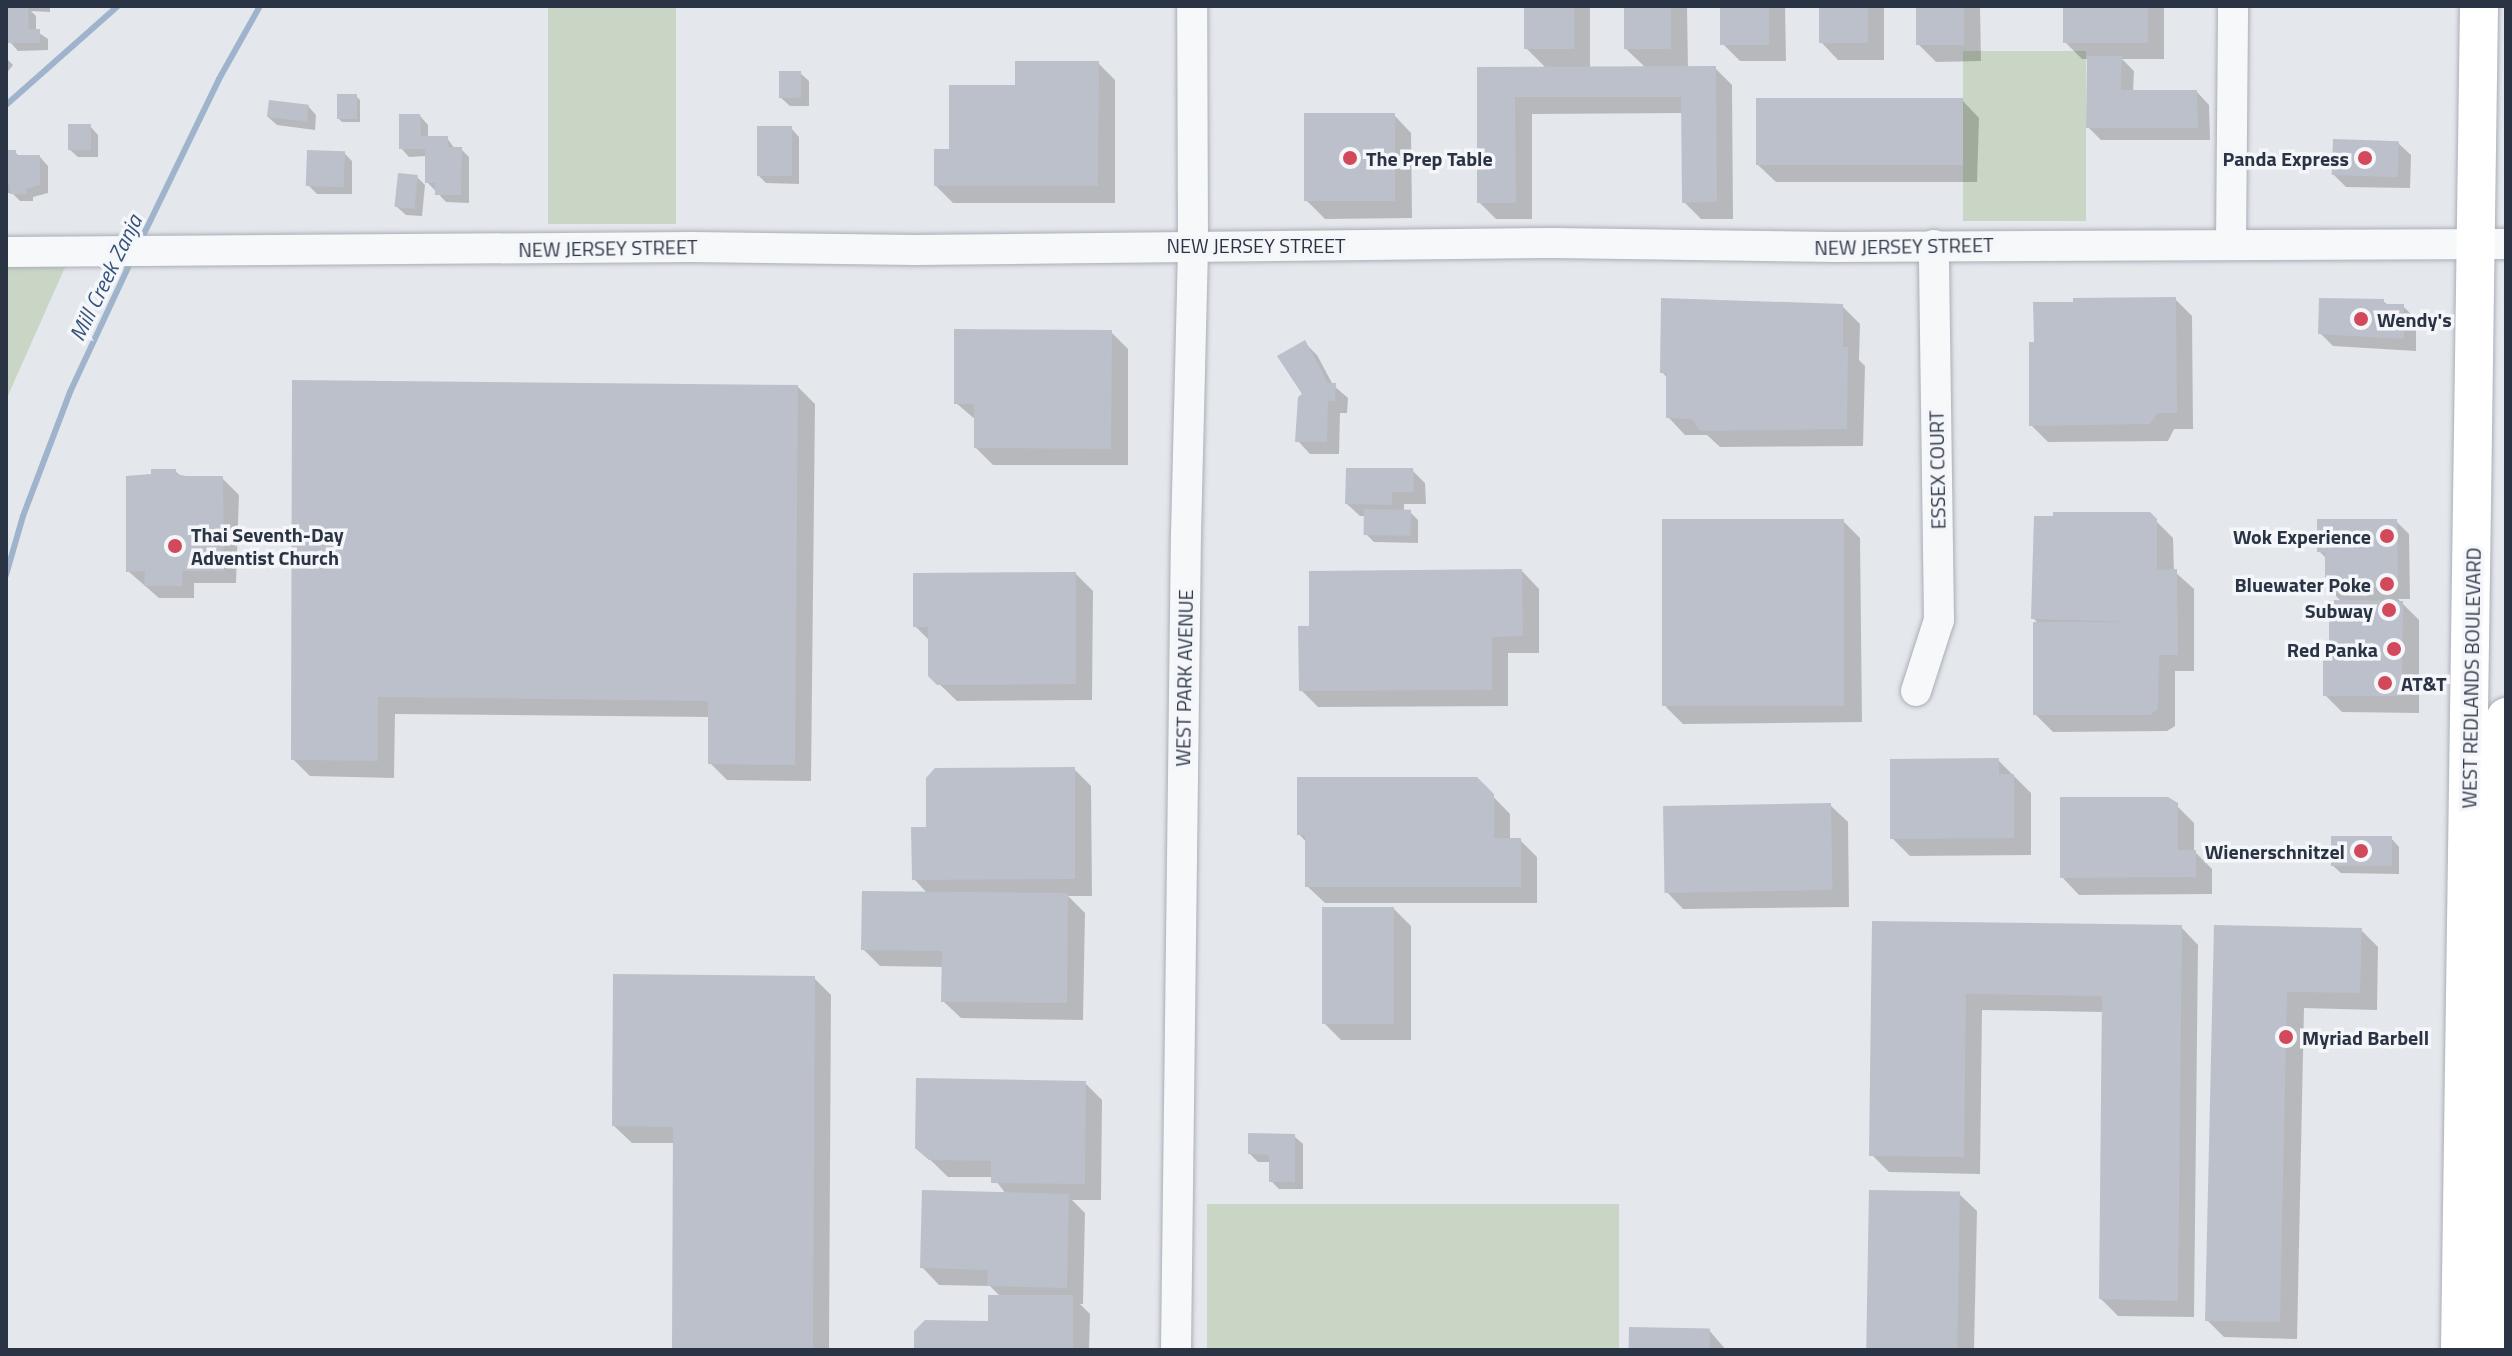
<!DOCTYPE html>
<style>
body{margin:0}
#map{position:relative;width:2512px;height:1356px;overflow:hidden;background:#e4e7ec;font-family:"Titillium Web",sans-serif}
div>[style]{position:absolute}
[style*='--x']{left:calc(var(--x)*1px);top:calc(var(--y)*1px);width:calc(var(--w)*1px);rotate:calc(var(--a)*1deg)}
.green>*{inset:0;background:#c9d6c5;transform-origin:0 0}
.shadow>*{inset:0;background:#0003}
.stream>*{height:6px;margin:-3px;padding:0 3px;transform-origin:3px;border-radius:3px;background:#9fb4cc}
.building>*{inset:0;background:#bbc0ca;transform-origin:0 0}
.roads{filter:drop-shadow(0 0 2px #a9aeb7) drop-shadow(0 0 2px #a9aeb7)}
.minor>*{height:30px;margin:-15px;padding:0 15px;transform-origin:15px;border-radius:15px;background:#f7f8fa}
.major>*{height:38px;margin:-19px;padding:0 19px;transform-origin:19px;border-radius:19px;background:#fff}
.dots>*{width:22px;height:22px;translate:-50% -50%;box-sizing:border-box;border:4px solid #f4f6f9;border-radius:50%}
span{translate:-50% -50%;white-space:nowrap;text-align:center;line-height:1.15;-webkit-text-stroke:7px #f4f6f9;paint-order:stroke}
.poi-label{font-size:20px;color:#2b3445;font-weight:700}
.left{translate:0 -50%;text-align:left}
.right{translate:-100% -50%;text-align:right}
.street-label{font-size:20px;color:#2b3445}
.water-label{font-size:22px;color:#34527a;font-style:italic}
.frame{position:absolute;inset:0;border:8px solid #2b3445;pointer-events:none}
</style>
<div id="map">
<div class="green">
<i style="left:548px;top:6px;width:128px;height:218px"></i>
<i style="left:2086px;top:51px;width:170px;height:123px;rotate:90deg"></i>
<i style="clip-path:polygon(6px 265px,66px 265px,6px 400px)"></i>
<i style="left:1619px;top:1204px;width:146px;height:412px;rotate:90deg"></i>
</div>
<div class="shadow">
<i style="clip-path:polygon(6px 6px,50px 6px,50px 12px,31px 11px,36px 16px,36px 31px,48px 39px,48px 50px,18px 51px,10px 42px)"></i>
<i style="clip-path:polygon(1526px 6px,1590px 6px,1590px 69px,1646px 68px,1626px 49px,1626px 6px,1687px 6px,1688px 68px,1715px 68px,1732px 85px,1733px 219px,1701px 219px,1684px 202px,1683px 113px,1532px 114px,1532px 219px,1496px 219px,1479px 202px,1479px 69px,1547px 69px,1527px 49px)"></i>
<i style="clip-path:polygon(1722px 6px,1785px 6px,1786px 61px,1740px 61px,1723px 44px)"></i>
<i style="clip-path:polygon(1821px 6px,1884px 6px,1884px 60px,1838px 60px,1821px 42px)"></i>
<i style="clip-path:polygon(1918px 6px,1980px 6px,1981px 61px,1936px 62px,1918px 44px)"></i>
<i style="clip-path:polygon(2065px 6px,2164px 6px,2164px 59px,2122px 59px,2134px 71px,2133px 92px,2197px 92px,2209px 105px,2210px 140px,2101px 140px,2088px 127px,2089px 59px,2082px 59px,2065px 42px)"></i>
<i style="clip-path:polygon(6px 58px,13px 65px,6px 74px)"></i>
<i style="clip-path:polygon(1098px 63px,1115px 80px,1115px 203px,953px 203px,936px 186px,951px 151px,1017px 87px)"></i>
<i style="clip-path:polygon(800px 73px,809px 81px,809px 106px,790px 106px,781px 98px)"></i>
<i style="clip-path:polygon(356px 96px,360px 100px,360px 122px,342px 122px,338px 118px)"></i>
<i style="clip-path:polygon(1962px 100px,1979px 118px,1977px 182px,1776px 182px,1758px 165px)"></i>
<i style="clip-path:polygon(308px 106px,316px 115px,315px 130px,277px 125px,268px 117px)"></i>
<i style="clip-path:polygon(1394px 115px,1411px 133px,1412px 218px,1325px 219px,1307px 201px)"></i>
<i style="clip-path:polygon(420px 116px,428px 125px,428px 138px,447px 138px,455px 149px,461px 149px,469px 157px,469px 203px,446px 202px,427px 182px,427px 156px,409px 157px,401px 148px)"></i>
<i style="clip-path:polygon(90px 126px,98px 135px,98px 157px,78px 157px,69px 149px)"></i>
<i style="clip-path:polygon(791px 128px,799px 137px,799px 184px,766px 183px,758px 175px)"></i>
<i style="clip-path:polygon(2398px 143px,2411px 155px,2410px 188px,2346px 187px,2333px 174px)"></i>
<i style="clip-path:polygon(15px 152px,20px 157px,40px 157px,48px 166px,48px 193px,33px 197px,33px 201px,20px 201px,12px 193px,6px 193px,6px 157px)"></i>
<i style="clip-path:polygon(344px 153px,352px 161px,352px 194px,317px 194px,309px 186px)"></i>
<i style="clip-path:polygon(417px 177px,425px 185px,422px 216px,406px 215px,397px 207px)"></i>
<i style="clip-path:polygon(2175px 299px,2192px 316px,2193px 429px,2174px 429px,2168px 441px,2048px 442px,2031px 425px)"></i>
<i style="clip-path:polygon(2383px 301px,2389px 306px,2403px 306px,2416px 319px,2416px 351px,2333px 346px,2320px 333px)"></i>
<i style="clip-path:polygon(1842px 306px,1860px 324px,1859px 360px,1865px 366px,1863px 446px,1720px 447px,1707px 435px,1685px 435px,1668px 417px,1668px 379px,1662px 372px)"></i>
<i style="clip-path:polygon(1111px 332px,1128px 349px,1128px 465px,993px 465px,976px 448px,976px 420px,956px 403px)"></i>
<i style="clip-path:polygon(1305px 343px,1317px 355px,1333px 385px,1348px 398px,1347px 413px,1340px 413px,1339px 454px,1310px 454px,1298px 441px,1304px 395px)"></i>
<i style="clip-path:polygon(798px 387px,815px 404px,811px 781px,727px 780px,710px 763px,710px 717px,395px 714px,394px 778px,310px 776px,293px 759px)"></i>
<i style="clip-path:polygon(1412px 470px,1425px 483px,1426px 504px,1404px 504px,1404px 512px,1410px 512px,1418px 520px,1418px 543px,1374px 542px,1366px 534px,1366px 516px,1360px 516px,1347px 504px)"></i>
<i style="clip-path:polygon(175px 471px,182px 477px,222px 478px,239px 495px,236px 583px,194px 583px,194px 598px,159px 598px,128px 571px)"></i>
<i style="clip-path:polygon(2149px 514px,2173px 538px,2174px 571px,2194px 589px,2194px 671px,2175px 671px,2175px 726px,2167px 731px,2053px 732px,2035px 714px,2039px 624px,2033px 618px)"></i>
<i style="clip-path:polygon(1843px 521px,1860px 538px,1862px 722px,1683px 724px,1666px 707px)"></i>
<i style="clip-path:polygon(2396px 521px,2409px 534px,2410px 599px,2398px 599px,2419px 620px,2419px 713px,2342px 712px,2325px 695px,2342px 602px,2327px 587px,2327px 559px,2319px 551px)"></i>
<i style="clip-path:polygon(1522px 571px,1539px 589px,1539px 653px,1508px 653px,1508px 706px,1318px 707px,1301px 690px,1311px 628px)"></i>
<i style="clip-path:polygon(1076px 574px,1093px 591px,1092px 700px,957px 701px,930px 675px,930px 641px,915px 626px)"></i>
<i style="clip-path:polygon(1998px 760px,2031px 793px,2031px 855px,1910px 856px,1892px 838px)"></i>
<i style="clip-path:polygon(1074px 769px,1091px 786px,1092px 896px,1068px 896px,1085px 913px,1083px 1020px,961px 1018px,943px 1001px,944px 967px,880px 966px,863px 949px,928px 894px,914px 879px,928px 829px)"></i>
<i style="clip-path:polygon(1476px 779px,1510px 814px,1510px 840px,1520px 840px,1537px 857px,1537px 903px,1325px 903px,1307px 886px,1307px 843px,1299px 834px)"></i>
<i style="clip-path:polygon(1830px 805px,1848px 822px,1849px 907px,1683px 909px,1666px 891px)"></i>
<i style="clip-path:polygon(2176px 805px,2194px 823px,2194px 851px,2212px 869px,2212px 894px,2079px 895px,2062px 877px)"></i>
<i style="clip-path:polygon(2391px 838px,2399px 847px,2399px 874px,2341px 873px,2332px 865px)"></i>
<i style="clip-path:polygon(1394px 909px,1411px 926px,1411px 1040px,1341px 1040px,1324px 1023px)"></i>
<i style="clip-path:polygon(1874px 923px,2181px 927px,2198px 945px,2194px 1317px,2118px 1316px,2101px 1299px,2104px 1012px,1982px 1010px,1980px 1174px,1889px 1172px,1872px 1155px)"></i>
<i style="clip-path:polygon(2216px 927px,2361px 930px,2378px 947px,2377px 1010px,2304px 1008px,2297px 1339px,2224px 1337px,2207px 1320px)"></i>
<i style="clip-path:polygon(814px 978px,831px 995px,829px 1350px,674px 1350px,674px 1143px,632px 1143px,614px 1126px)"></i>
<i style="clip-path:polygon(1085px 1083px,1102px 1100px,1101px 1200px,1072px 1200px,1085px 1213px,1083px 1304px,1080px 1304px,1090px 1314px,1089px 1350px,916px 1350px,990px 1323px,1001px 1297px,990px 1286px,939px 1285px,922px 1267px,1006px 1194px,993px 1177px,948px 1177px,917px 1147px)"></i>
<i style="clip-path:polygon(1294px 1136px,1303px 1144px,1303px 1189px,1279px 1189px,1271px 1181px,1271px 1162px,1258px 1162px,1250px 1154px)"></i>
<i style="clip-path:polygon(1959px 1194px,1977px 1211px,1974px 1350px,1868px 1350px)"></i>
<i style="clip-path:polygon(1709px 1330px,1726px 1350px,1631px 1350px)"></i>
</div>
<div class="stream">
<i style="--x:6;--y:105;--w:149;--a:-41.5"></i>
<i style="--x:140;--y:242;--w:181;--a:-64.1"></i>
<i style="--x:219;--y:79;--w:84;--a:-60.7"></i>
<i style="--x:6;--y:575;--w:61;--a:-73.9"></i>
<i style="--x:23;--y:516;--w:133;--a:-69.2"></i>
<i style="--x:70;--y:392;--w:147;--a:-65"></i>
</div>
<div class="building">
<i style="clip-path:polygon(7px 6px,28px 6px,29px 29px,40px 29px,40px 43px,8px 43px)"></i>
<i style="left:1524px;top:6px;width:50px;height:43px"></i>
<i style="left:1624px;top:6px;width:47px;height:43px"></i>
<i style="left:1720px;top:6px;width:49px;height:39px"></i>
<i style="left:1819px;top:6px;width:49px;height:37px"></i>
<i style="left:1916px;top:6px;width:48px;height:39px"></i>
<i style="left:2063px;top:6px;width:85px;height:37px"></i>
<i style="clip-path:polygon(2087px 56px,2122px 56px,2121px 90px,2197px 90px,2198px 128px,2086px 128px)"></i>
<i style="clip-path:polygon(1015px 61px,1099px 61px,1098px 186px,934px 186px,934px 149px,949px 149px,949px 85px,1015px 85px)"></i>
<i style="clip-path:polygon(1716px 66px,1717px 202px,1682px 203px,1681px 97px,1515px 97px,1516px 203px,1477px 203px,1477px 67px)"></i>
<i style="left:779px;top:71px;width:22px;height:27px"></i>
<i style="left:337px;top:94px;width:20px;height:25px"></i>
<i style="left:1756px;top:98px;width:207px;height:67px"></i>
<i style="left:269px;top:100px;width:40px;height:17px;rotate:7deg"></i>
<i style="left:1395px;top:113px;width:88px;height:91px;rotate:90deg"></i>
<i style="clip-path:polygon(399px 114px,420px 114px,421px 136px,448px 136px,448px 147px,462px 147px,461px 195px,435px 195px,435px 183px,425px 183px,425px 149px,399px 149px)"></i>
<i style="left:68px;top:124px;width:23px;height:26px"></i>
<i style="left:757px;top:126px;width:35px;height:50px"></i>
<i style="left:2333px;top:139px;width:66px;height:36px;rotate:2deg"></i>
<i style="clip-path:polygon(7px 150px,16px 150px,16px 155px,40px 155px,40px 185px,26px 189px,26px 194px,10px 194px,10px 185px,6px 185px)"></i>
<i style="left:307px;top:150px;width:38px;height:36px;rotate:2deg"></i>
<i style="left:398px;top:173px;width:20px;height:34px;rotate:6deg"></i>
<i style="clip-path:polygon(2176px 297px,2177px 413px,2157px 413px,2150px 424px,2029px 426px,2029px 342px,2034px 342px,2033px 302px,2073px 302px,2073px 298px)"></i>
<i style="clip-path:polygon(1661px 298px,1843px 304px,1843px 347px,1848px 347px,1847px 429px,1700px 431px,1692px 419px,1666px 418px,1666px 373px,1660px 373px)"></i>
<i style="clip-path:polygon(2319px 298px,2384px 299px,2384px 304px,2404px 304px,2404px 339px,2318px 334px)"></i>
<i style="clip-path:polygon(954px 329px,1112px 330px,1111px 449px,974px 448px,974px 404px,954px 404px)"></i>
<i style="clip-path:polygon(1305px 340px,1328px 383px,1336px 383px,1335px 401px,1328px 401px,1327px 442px,1295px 442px,1298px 397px,1302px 394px,1277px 356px)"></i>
<i style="clip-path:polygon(292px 380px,798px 385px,795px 765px,708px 764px,708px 701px,378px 697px,378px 761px,291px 760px)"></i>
<i style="clip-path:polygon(1346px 468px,1413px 468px,1414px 492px,1392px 492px,1392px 505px,1345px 504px)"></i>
<i style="clip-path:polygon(151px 469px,176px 469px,176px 474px,186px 476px,223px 476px,224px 571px,182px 571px,182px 586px,144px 586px,145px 571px,126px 572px,126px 476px,151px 474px)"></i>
<i style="left:1364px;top:509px;width:47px;height:26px;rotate:1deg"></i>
<i style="clip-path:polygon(2053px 512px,2150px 512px,2157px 519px,2157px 570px,2177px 569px,2178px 655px,2159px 655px,2158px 709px,2150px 715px,2033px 715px,2033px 622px,2132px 622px,2031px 619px,2034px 516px,2053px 516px)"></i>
<i style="left:1844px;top:519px;width:187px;height:182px;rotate:90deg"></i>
<i style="clip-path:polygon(2317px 519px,2397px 519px,2398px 587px,2325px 588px,2325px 552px,2317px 552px)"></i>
<i style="clip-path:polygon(1522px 569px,1523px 636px,1492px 637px,1492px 690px,1299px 691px,1298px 626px,1309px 626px,1309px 571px)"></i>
<i style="clip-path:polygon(1076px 572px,1076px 684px,937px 685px,928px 676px,928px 627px,913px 627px,913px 573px)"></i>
<i style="clip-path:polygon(2329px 600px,2403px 601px,2402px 696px,2323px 696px,2323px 655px,2329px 655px)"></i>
<i style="clip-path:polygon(1999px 758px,1999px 774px,2014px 774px,2014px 838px,1890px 839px,1890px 759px)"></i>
<i style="clip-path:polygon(1075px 767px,1075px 879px,912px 880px,911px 827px,926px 827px,926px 778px,935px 768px)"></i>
<i style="clip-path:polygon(1297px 777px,1477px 777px,1494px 794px,1494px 838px,1521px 838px,1521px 887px,1305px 887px,1305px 835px,1297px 835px)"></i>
<i style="clip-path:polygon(2060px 797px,2168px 797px,2178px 803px,2178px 850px,2196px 850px,2196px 877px,2060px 878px)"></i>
<i style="left:1831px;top:803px;width:87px;height:168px;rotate:89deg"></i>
<i style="left:2331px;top:836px;width:61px;height:30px"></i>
<i style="clip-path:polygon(862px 891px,1068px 893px,1067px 1003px,941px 1002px,942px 951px,861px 950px)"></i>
<i style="left:1322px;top:907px;width:72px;height:117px"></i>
<i style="clip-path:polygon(1872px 921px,2182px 925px,2178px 1301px,2099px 1299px,2102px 996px,1966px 994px,1964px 1157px,1869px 1156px)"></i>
<i style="clip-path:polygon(2214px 925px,2362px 928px,2360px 993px,2287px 992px,2280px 1322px,2205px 1321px)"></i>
<i style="clip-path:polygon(613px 974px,815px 976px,813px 1350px,672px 1350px,673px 1127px,612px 1126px)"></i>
<i style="clip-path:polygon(916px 1078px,1086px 1081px,1085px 1184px,991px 1183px,991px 1161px,929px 1160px,915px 1148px)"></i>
<i style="clip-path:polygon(1248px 1133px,1295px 1134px,1295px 1182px,1269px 1182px,1269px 1155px,1248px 1154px)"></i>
<i style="clip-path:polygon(922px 1190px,1069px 1194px,1067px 1288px,987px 1286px,988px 1270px,920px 1268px)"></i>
<i style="left:1869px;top:1190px;width:91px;height:160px;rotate:1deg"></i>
<i style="clip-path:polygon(988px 1295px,1073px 1295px,1073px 1350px,914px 1350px,914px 1331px,925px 1320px,988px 1321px)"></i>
<i style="left:1629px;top:1327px;width:81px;height:23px;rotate:1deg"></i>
</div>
<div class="roads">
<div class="minor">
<i style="--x:2231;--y:245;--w:239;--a:-89.5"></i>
<i style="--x:6;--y:252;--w:686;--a:-0.42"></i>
<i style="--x:692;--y:247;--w:223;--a:0.8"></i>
<i style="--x:915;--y:250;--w:638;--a:-0.63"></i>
<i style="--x:1553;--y:243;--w:281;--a:0.8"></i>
<i style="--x:1834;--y:247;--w:672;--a:-0.26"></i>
<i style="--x:1916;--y:691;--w:75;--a:-72.1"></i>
<i style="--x:1939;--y:620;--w:375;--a:-90.8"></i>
<i style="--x:1176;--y:1350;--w:815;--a:-89.3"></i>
<i style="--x:1186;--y:535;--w:291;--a:-88.6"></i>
<i style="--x:1193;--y:244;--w:238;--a:-90.2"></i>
</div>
<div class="major">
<i style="--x:2460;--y:1350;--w:1344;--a:-89.19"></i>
<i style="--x:2497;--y:1350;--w:633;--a:-89.19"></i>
</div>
</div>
<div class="dots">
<i style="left:1350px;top:158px;background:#d1495b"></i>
<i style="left:2365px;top:158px;background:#d1495b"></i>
<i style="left:2361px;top:319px;background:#d1495b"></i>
<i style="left:2387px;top:536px;background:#d1495b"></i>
<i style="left:175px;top:546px;background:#d1495b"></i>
<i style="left:2387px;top:584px;background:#d1495b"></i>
<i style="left:2389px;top:610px;background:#d1495b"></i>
<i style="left:2394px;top:649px;background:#d1495b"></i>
<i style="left:2385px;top:683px;background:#d1495b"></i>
<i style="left:2361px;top:851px;background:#d1495b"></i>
<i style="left:2286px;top:1037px;background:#d1495b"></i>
</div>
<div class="poi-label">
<span class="left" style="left:1366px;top:158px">The Prep Table</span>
<span class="right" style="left:2349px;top:158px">Panda Express</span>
<span class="left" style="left:2377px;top:319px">Wendy's</span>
<span class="left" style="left:191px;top:546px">Thai Seventh-Day<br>Adventist Church</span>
<span class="right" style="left:2371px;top:536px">Wok Experience</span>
<span class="right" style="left:2371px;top:584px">Bluewater Poke</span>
<span class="right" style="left:2373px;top:610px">Subway</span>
<span class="right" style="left:2378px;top:649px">Red Panka</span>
<span class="left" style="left:2401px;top:683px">AT&amp;T</span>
<span class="right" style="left:2345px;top:851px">Wienerschnitzel</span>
<span class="left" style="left:2302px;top:1037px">Myriad Barbell</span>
</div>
<div class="street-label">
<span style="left:1256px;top:245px">NEW JERSEY STREET</span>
<span style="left:1904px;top:246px;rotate:-1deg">NEW JERSEY STREET</span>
<span style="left:608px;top:248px;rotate:-1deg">NEW JERSEY STREET</span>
<span style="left:1937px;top:470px;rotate:-91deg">ESSEX COURT</span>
<span style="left:1184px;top:678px;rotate:-89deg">WEST PARK AVENUE</span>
<span style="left:2471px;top:678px;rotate:-89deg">WEST REDLANDS BOULEVARD</span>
</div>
<div class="water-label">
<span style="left:106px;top:278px;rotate:-64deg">Mill Creek Zanja</span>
</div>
<div class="frame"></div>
</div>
